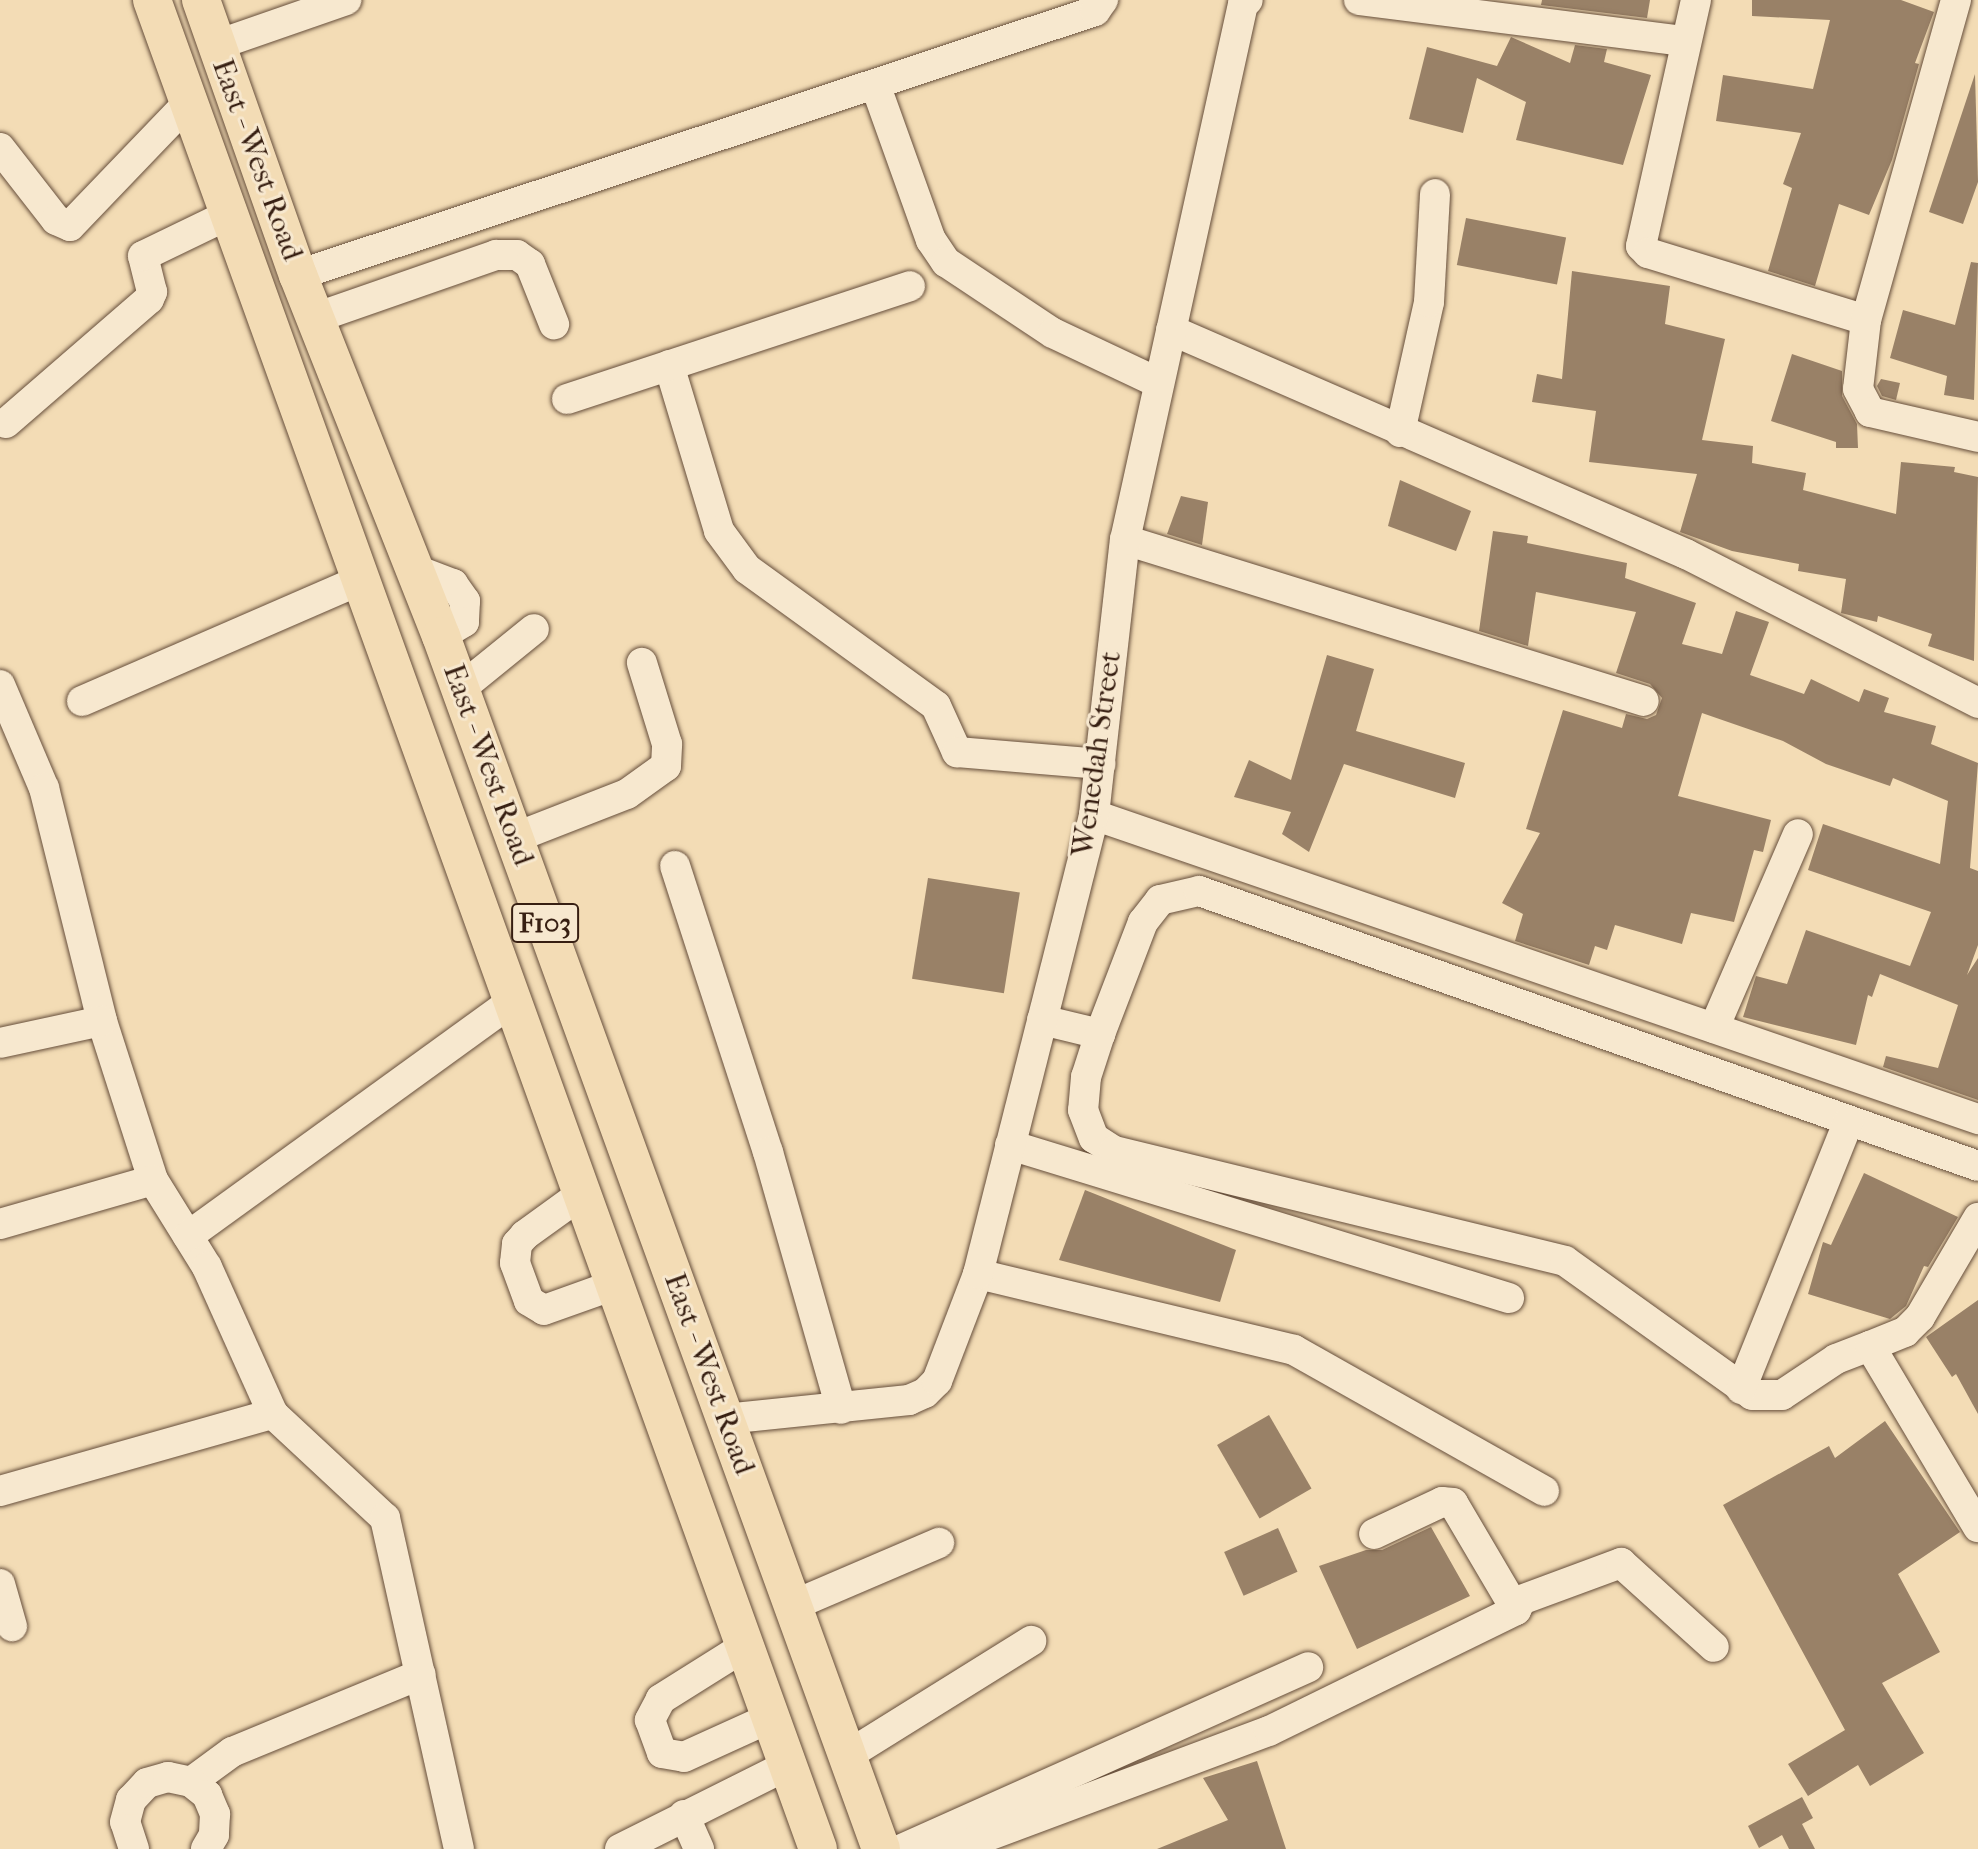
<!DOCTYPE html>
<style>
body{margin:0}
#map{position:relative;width:1978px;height:1849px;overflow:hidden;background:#f3dcb5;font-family:"IM FELL French Canon",serif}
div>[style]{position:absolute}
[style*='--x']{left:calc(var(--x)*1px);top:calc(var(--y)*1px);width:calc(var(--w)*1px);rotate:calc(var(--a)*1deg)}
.building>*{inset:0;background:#998167;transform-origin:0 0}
.roads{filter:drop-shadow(0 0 2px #664e3b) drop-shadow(0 0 2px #664e3b)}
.minor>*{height:30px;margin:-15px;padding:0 15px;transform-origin:15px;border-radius:15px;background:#f7e8cf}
.major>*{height:38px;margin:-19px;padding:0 19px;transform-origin:19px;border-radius:19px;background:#f3dcb5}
span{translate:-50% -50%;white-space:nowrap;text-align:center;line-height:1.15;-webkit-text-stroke:6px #f7e8cf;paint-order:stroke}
.shield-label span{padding:2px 6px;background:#f7e8cf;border:2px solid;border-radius:6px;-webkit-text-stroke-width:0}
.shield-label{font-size:28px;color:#371f12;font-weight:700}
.street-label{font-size:30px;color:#371f12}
</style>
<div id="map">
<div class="building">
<i style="clip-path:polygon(1542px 0,1650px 0,1647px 18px,1541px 5px)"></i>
<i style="clip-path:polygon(1752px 0,1901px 0,1934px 12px,1915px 63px,1919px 64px,1892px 160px,1869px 215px,1839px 204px,1815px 286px,1768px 271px,1792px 188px,1783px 184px,1801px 133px,1716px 121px,1723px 75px,1813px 89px,1830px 20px,1752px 16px)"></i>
<i style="clip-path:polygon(1511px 37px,1570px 63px,1575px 45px,1607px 49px,1604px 62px,1651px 75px,1623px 165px,1516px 140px,1526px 102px,1477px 78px,1463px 133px,1409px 119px,1427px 47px,1497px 66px)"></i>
<i style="clip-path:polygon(1975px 74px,1978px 182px,1963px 224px,1929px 212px)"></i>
<i style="left:1466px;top:218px;width:102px;height:48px;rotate:11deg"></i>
<i style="clip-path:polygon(1971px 262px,1978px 263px,1974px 400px,1944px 395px,1947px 376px,1890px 358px,1903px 310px,1955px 325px)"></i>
<i style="clip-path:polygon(1572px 271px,1670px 286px,1665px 324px,1725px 339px,1702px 440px,1753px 446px,1752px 463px,1806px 473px,1803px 490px,1896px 514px,1901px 462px,1955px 467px,1954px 472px,1978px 477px,1974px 661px,1928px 646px,1932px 634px,1878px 616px,1877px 622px,1841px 613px,1846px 579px,1798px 571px,1799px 564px,1732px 551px,1680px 532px,1697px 474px,1589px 462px,1596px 411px,1532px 402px,1537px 374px,1562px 379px)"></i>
<i style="clip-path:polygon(1792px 354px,1842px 371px,1842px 396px,1857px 424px,1858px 448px,1836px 448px,1836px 442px,1771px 421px)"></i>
<i style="clip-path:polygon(1881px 379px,1900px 383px,1896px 400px,1882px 396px,1877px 386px)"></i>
<i style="clip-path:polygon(1400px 480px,1471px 511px,1456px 551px,1388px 526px)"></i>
<i style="clip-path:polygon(1181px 496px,1208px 502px,1202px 545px,1167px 534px)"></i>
<i style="clip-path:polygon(1493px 531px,1528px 536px,1527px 543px,1627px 563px,1625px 578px,1696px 603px,1682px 644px,1722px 654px,1736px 611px,1769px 622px,1750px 675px,1804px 694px,1811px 679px,1859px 702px,1864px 689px,1889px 698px,1884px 712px,1936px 726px,1931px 744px,1978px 763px,1970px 868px,1978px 871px,1978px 945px,1967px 975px,1978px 958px,1978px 1100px,1883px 1067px,1886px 1056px,1938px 1068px,1958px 1005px,1880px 974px,1872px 997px,1868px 995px,1856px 1045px,1743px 1017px,1756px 976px,1787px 984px,1806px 930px,1910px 966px,1931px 912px,1808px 870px,1823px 824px,1940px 864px,1948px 801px,1893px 778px,1890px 786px,1826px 764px,1783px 741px,1702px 713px,1678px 796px,1771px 820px,1763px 852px,1754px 850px,1734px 922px,1691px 913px,1682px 944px,1615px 925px,1607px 950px,1595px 946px,1589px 965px,1515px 941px,1523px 914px,1502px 903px,1540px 833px,1526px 829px,1563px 710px,1622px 728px,1626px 714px,1647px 719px,1656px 715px,1662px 698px,1650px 684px,1616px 673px,1636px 612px,1536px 592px,1528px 646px,1479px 631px)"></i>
<i style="clip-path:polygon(1327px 655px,1374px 669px,1356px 731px,1465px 763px,1455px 798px,1344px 764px,1309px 852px,1282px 834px,1291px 812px,1234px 797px,1249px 760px,1291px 780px)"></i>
<i style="left:928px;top:878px;width:93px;height:102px;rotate:9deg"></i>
<i style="clip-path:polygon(1864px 1173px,1958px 1217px,1928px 1267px,1924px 1266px,1906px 1306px,1890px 1319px,1808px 1294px,1823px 1242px,1831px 1245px)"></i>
<i style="clip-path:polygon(1085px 1190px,1236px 1250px,1220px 1302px,1059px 1260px)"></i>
<i style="clip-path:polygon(1978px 1300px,1978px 1414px,1956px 1374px,1952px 1377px,1926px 1337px)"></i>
<i style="left:1269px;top:1415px;width:85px;height:60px;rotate:60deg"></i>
<i style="clip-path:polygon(1885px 1421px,1960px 1532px,1898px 1574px,1940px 1652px,1882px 1683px,1924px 1753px,1870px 1786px,1858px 1765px,1808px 1796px,1788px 1764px,1845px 1730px,1723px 1505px,1829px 1446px,1835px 1458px)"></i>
<i style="clip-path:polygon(1431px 1527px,1470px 1596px,1357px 1649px,1319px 1566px,1366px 1550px,1382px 1550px)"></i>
<i style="left:1278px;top:1528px;width:48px;height:59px;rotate:66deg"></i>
<i style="clip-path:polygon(1257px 1761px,1286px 1849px,1157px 1849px,1228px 1820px,1203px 1778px)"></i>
<i style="clip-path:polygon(1802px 1797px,1813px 1818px,1802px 1824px,1815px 1849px,1789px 1849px,1782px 1835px,1759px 1848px,1748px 1826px)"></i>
</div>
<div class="roads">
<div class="minor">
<i style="--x:1359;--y:0;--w:329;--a:7.2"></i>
<i style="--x:1696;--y:0;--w:252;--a:102.6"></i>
<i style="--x:1641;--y:246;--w:10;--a:45"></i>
<i style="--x:1648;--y:253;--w:228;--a:17.1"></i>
<i style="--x:1956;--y:0;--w:332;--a:105.7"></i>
<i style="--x:1866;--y:320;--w:69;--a:96.6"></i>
<i style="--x:1858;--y:389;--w:26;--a:62"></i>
<i style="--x:1870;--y:412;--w:111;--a:13"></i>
<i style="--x:217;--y:45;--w:137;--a:-19.2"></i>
<i style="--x:875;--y:84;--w:166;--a:70.3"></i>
<i style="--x:931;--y:240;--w:27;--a:56"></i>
<i style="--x:946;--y:262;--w:128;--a:33.6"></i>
<i style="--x:1053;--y:333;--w:117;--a:25.3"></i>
<i style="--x:0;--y:148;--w:91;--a:52.1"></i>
<i style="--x:56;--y:220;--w:15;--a:23"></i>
<i style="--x:70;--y:226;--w:172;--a:-46.2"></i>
<i style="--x:298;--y:275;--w:840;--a:-18.33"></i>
<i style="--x:1095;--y:11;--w:14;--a:-54"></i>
<i style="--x:315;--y:318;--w:192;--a:-19.2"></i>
<i style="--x:496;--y:255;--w:21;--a:0"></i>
<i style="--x:517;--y:255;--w:16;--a:35"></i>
<i style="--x:530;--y:264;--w:65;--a:68.2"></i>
<i style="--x:1171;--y:330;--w:562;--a:23.51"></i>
<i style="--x:1686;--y:554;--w:328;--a:27"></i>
<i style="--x:669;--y:365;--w:173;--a:73.2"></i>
<i style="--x:719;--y:531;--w:47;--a:53.6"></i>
<i style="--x:747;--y:569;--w:233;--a:35.9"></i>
<i style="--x:936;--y:706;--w:51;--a:65.5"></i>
<i style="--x:957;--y:752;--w:144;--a:4.8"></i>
<i style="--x:567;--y:399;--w:361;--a:-18.2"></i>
<i style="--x:6;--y:423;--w:189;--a:-40.9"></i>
<i style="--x:149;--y:299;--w:8;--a:-67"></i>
<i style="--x:152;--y:292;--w:37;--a:-104"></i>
<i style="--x:143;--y:256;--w:97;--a:-25.8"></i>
<i style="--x:1400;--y:432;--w:133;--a:-77.4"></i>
<i style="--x:1429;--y:302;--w:108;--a:-86.8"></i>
<i style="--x:1125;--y:540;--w:543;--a:17.23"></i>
<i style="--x:416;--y:570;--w:40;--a:21"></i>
<i style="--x:453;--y:584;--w:21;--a:55"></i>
<i style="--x:465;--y:601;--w:21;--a:93"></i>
<i style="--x:464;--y:622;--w:27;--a:149"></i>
<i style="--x:0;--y:685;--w:112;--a:66.9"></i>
<i style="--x:44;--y:788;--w:240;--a:76"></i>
<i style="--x:102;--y:1021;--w:167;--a:72.2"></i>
<i style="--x:153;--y:1180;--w:102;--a:58.2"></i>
<i style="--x:207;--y:1267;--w:161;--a:65.8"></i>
<i style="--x:273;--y:1414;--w:153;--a:42.9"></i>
<i style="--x:385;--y:1518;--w:339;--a:77.4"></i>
<i style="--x:460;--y:689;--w:95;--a:-39"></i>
<i style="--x:82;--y:701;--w:305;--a:-23.5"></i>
<i style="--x:1094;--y:815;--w:935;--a:18.98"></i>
<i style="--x:514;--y:838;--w:121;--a:-21.3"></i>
<i style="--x:627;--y:794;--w:48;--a:-35.7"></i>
<i style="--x:666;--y:766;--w:22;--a:-87"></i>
<i style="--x:667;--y:744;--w:85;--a:-107.2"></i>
<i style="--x:675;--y:866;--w:301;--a:72"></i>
<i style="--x:768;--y:1152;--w:267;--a:74.1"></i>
<i style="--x:1042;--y:1020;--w:60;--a:13.6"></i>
<i style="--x:1100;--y:1034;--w:45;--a:108"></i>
<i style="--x:1086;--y:1077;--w:33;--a:95"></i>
<i style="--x:1083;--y:1110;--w:30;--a:69"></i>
<i style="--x:1094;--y:1138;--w:24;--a:33"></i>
<i style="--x:1114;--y:1151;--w:464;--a:13.7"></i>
<i style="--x:1565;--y:1261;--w:230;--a:35.6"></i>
<i style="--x:1752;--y:1395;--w:30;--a:0"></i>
<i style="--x:1782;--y:1395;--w:65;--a:-33.7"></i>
<i style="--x:1836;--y:1359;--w:36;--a:-21"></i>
<i style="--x:1870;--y:1346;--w:211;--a:59.2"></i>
<i style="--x:1714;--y:1028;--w:211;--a:-66.6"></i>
<i style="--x:1100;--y:1034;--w:120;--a:-69"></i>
<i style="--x:1143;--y:922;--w:28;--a:-52"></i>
<i style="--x:1160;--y:900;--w:40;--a:-13"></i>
<i style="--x:1199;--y:891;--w:826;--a:19.44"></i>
<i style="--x:0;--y:1043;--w:104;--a:-12.2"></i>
<i style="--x:1010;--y:1145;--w:522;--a:17.05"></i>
<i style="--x:583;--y:1193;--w:72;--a:144.1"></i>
<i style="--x:525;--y:1235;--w:12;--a:132"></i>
<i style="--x:517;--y:1244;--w:19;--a:96"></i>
<i style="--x:515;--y:1263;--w:40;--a:69.8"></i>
<i style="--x:529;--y:1301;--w:17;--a:31"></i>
<i style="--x:544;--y:1310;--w:74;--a:-19.7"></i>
<i style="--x:0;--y:1224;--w:159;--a:-16"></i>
<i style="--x:188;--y:1236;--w:404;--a:-35.9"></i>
<i style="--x:978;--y:1274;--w:325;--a:13.5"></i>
<i style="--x:1294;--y:1350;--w:287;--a:29.4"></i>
<i style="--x:1870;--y:1346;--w:38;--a:-22"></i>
<i style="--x:1905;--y:1332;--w:21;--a:-45"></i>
<i style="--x:1920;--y:1317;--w:115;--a:-59.6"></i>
<i style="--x:1741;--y:1389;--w:289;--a:-68.1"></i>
<i style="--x:725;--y:1419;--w:185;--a:-5.9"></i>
<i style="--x:909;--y:1400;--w:17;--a:-24"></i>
<i style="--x:925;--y:1393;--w:17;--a:-45"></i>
<i style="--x:937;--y:1381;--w:115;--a:-69"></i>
<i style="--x:978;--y:1274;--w:473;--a:-75.8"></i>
<i style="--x:1094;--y:815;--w:277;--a:-83.6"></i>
<i style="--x:1125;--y:540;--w:549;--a:-77.58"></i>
<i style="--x:1243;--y:4;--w:6;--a:-39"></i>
<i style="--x:0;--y:1491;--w:284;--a:-15.8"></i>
<i style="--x:0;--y:1584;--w:44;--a:74.1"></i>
<i style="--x:794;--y:1605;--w:158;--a:-23.2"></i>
<i style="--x:1516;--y:1610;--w:11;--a:-63"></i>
<i style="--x:1521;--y:1600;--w:107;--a:-20.3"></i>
<i style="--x:1621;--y:1563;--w:125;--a:42.1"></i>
<i style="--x:747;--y:1645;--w:102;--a:147.9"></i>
<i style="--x:661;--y:1699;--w:24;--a:118"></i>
<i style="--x:650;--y:1720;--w:35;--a:70"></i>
<i style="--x:662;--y:1753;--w:22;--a:10"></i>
<i style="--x:684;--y:1757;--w:97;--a:-24.4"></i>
<i style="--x:848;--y:1755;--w:216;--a:-31.9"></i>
<i style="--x:191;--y:1782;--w:51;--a:-36.2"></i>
<i style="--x:232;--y:1752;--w:204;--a:-22.4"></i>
<i style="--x:684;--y:1815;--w:37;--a:66"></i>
<i style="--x:134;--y:1849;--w:28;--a:-108"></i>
<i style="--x:125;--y:1822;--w:23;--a:-75"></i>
<i style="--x:131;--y:1800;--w:23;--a:-47"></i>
<i style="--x:147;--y:1783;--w:22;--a:-16"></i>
<i style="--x:168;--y:1777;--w:24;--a:12"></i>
<i style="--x:191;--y:1782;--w:21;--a:39"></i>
<i style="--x:207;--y:1795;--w:21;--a:67"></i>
<i style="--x:215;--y:1814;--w:21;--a:93"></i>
<i style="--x:214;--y:1835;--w:16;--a:120"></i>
<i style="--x:620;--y:1849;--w:188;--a:-26.6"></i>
<i style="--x:902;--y:1849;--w:445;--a:-24.1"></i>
<i style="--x:953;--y:1849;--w:337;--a:-20.5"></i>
<i style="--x:1269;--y:1731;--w:275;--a:-26.1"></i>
<i style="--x:1516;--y:1610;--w:124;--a:-120.5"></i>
<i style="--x:1453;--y:1503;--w:11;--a:-175"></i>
<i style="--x:1442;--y:1502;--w:75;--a:154.8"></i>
</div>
<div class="major">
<i style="--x:152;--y:0;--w:1965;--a:70.19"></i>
<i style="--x:201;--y:0;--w:292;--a:70.6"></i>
<i style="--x:298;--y:275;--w:388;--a:68.4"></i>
<i style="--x:441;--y:636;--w:1290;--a:70.06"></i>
</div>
</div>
<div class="shield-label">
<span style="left:545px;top:923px">F103</span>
</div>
<div class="street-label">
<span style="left:257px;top:160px;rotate:70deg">East - West Road</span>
<span style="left:1097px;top:754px;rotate:-82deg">Wenedah Street</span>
<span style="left:488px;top:765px;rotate:70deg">East - West Road</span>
<span style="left:709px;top:1374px;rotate:70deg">East - West Road</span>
</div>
</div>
